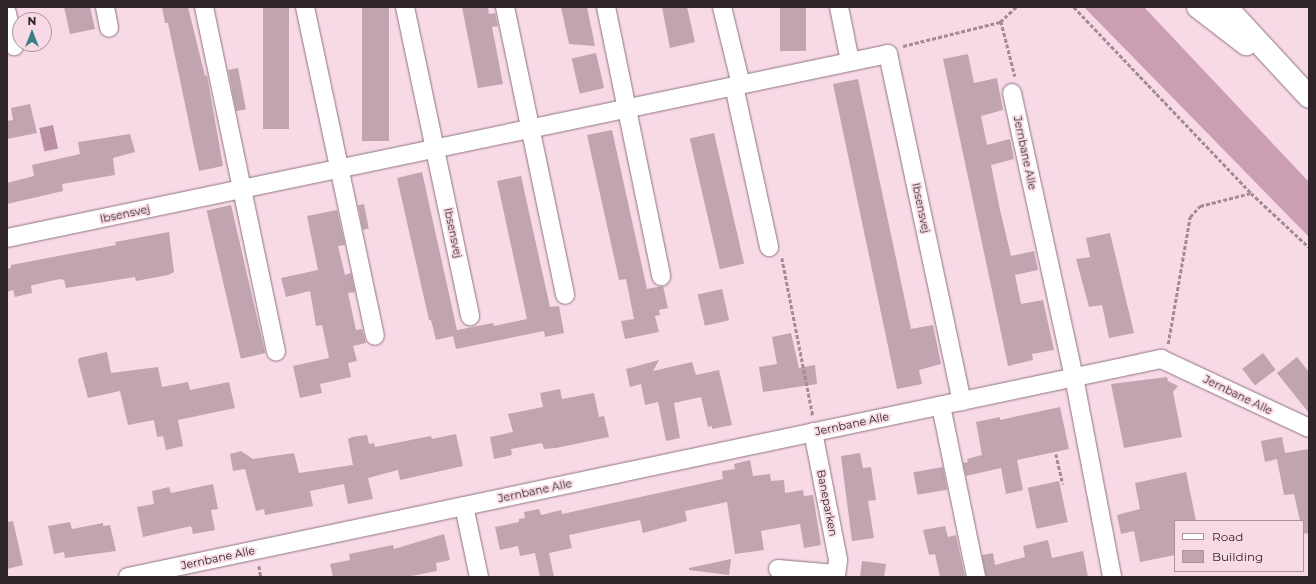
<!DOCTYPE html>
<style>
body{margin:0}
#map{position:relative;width:1316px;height:584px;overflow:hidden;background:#f8dae7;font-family:Montserrat,sans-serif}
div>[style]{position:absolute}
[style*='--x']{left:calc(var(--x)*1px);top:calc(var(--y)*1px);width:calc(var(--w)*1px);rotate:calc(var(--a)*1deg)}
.forest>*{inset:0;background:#cb9eb2}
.water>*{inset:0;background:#bc90a4;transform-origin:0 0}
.building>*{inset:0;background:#c0a4b0;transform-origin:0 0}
.path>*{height:2.5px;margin-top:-1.25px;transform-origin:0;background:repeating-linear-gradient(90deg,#a18c95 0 4px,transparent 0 6px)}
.roads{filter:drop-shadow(0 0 1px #8e7480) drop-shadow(0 0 1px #8e7480)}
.minor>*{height:18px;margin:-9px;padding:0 9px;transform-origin:9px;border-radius:9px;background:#fff}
.motorway>*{height:22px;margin:-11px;padding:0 11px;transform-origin:11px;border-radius:11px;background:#fff}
span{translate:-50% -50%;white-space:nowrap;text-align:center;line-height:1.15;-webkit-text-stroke:3.5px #f8dae7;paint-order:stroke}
.street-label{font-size:11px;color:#30252a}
.frame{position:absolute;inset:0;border:8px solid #30252a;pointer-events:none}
.legend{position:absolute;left:1174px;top:520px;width:130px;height:52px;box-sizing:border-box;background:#f8dae7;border:1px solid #a8929b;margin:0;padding:5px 7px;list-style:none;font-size:12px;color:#30252a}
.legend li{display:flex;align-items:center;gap:8px;height:20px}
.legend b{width:20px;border:1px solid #a8929b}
.north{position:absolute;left:12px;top:12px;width:40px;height:40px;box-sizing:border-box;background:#f8dae7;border:1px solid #a8929b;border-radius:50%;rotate:0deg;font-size:11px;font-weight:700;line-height:16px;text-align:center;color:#30252a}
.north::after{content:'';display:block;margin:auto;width:14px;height:18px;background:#377f83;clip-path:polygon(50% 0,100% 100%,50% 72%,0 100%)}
</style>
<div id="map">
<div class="forest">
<i style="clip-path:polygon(1084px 7px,1144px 7px,1309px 182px,1309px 237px)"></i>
</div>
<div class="water">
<i style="left:53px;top:125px;width:24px;height:14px;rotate:78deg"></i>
</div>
<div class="building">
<i style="clip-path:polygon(64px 7px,90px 7px,95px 29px,70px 34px)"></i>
<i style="clip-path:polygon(162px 7px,188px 7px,205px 76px,207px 75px,223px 166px,199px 171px,168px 23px,165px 23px)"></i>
<i style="left:263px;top:7px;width:26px;height:122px"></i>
<i style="left:362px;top:7px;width:27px;height:134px"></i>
<i style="clip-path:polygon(462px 7px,488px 7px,489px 14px,495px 13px,498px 26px,492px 27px,503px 84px,478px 88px)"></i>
<i style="clip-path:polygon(561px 7px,587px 7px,595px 46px,569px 44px)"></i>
<i style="clip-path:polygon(662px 7px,687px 7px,695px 42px,670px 48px)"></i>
<i style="left:780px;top:7px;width:26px;height:44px"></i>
<i style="left:596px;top:53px;width:36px;height:25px;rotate:77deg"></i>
<i style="clip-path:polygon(968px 54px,974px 83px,997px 78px,1003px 110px,981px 116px,987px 145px,1010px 139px,1014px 159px,991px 165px,1000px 210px,1011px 256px,1034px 251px,1038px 270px,1015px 275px,1021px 304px,1043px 300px,1054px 350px,1032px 354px,1033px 360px,1008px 366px,943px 59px)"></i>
<i style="left:238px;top:68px;width:42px;height:10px;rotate:79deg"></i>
<i style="clip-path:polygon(858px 79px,911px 329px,933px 325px,941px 364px,919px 370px,922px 384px,897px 389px,833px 84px)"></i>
<i style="clip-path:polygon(30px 104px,37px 133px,7px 139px,7px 121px,13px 120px,11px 108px)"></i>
<i style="clip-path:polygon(612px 130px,647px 289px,663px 286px,668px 308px,659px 310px,660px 315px,655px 316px,659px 332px,625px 339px,621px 321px,634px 319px,626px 279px,619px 280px,587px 135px)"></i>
<i style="left:714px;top:133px;width:134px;height:25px;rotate:77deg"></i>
<i style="clip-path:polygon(130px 134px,135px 152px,113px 158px,115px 175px,62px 184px,63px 191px,7px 204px,7px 183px,34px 176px,32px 165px,80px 154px,78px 142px)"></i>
<i style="clip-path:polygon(422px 172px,457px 330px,493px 323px,494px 326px,527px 319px,497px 181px,521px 176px,550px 307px,559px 306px,564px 333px,545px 337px,544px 331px,456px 349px,453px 336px,436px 340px,431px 320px,429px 320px,397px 178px)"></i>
<i style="left:364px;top:204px;width:25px;height:6px;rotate:79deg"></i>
<i style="left:231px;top:205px;width:152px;height:25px;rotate:77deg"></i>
<i style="clip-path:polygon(337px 210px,345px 245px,338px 246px,345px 275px,351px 273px,355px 292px,348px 293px,356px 330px,362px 329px,366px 343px,353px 346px,357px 361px,348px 363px,351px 377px,320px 384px,322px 393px,300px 398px,293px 366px,329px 358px,322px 325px,316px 326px,310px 291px,286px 297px,281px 278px,318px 270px,307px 216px)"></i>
<i style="clip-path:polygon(169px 232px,174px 272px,168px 275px,136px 281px,135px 277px,66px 288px,64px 280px,60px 279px,33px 285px,31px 286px,32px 293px,15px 297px,13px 290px,7px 292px,7px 269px,11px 268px,11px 265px,116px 245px,115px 242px)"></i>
<i style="clip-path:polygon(1110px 233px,1134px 333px,1109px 338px,1102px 305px,1089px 307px,1076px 259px,1090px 257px,1086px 238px)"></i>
<i style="left:722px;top:289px;width:32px;height:25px;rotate:77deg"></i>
<i style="clip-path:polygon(791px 333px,799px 368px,815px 365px,817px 384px,763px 392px,759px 367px,777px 364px,772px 337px)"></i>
<i style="clip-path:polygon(107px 352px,111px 373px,158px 367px,162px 387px,188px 382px,190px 390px,229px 382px,235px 408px,178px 420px,183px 446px,166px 450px,163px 436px,157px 437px,154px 420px,128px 425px,120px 391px,88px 398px,78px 361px,79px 358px)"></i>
<i style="left:1263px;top:353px;width:21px;height:26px;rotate:53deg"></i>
<i style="clip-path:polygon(1297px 357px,1309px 372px,1309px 413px,1277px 373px)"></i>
<i style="clip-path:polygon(659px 360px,653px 371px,692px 362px,696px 375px,719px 370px,732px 425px,712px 429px,712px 426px,708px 427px,701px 397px,674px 403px,680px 438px,666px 441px,658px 402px,645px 405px,641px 384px,630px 387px,626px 369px)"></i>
<i style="clip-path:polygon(1167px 377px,1168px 381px,1178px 386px,1173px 392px,1182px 437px,1124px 448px,1111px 384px)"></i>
<i style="clip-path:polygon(560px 389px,562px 399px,594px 393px,599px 417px,604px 416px,609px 437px,556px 448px,544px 449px,542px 443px,511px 449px,512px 455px,494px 459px,490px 437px,513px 432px,508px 414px,543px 407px,540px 393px)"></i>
<i style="clip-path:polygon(1060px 407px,1069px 449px,1017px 460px,1023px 490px,1006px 494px,1001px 468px,966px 476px,963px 463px,968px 462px,967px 459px,982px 455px,976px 422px,1000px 417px,1000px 420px)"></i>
<i style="clip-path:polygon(456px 434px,463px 466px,400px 480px,398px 470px,368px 478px,373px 499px,348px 504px,344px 484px,310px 491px,313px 506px,265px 515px,264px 509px,256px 511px,245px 469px,233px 471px,230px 454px,241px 451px,253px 459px,294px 453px,299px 473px,353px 465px,348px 439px,352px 437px,367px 435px,369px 444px,374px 443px,375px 447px,431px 436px,432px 439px)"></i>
<i style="clip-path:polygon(1282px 437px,1285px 453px,1309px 449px,1309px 533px,1303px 534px,1303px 521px,1300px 521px,1294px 494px,1284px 495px,1277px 459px,1265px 462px,1261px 441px)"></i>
<i style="clip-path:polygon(860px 453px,863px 468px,871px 467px,876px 500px,868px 501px,874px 538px,852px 541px,841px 456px)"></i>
<i style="clip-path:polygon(750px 460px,753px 476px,770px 474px,771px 481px,784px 480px,785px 493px,803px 490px,804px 496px,813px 495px,821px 545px,804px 548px,800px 524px,761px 531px,764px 550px,735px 554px,727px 502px,685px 511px,687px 521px,643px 533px,640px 520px,569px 535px,572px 548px,549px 553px,554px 577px,540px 577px,535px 553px,520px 556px,518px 546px,500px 550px,495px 527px,519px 522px,519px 519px,525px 518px,524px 512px,539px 509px,541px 515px,561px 510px,562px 514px,723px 479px,722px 471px,735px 469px,734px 464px)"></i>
<i style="left:943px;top:467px;width:23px;height:30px;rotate:80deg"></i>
<i style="clip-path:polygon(1186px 472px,1196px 521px,1175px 521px,1175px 555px,1140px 562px,1134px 531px,1121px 534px,1117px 515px,1140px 509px,1135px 483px)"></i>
<i style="left:1059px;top:481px;width:42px;height:32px;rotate:78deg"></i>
<i style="clip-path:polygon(213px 484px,218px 509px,211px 510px,215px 530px,193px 534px,191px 526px,143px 537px,137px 507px,154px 504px,152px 491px,169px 487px,171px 493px)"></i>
<i style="clip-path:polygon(13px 521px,23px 565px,7px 569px,7px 522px)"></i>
<i style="clip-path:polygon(70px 522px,72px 529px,103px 523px,103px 526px,110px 525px,116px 551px,65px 558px,64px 552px,54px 554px,48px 526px)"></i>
<i style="clip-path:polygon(945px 526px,948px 537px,956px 535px,965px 577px,940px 577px,935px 554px,929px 555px,923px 530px)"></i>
<i style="clip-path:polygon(444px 534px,450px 560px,436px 563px,437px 571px,406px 577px,333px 577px,330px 564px,350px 560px,349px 554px,393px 545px,394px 549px)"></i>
<i style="clip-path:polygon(1048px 540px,1052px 558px,1083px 551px,1088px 577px,986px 577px,982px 555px,993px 553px,995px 565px,1025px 557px,1023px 546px)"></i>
<i style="clip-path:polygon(731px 559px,729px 575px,689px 570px,689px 568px)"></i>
<i style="clip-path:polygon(862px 561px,886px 564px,884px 577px,860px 577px)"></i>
</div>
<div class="path">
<i style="--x:1074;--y:7;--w:257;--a:46.4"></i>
<i style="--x:1251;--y:193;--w:79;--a:43"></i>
<i style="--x:1001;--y:21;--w:57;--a:75.7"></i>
<i style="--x:903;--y:46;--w:100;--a:-13.9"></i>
<i style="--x:1000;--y:22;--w:22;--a:-43"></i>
<i style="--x:782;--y:258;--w:161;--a:78.9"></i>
<i style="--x:1168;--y:344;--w:129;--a:-80.2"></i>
<i style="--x:1190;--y:217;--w:15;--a:-48"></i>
<i style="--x:1200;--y:206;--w:53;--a:-14.3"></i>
<i style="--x:1056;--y:454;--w:31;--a:77"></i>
<i style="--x:259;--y:566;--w:11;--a:80"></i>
</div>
<div class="roads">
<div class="minor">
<i style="--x:105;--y:7;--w:21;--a:79"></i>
<i style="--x:204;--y:7;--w:352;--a:78.2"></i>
<i style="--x:305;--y:7;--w:336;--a:78"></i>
<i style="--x:405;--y:7;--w:316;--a:78.1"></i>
<i style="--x:505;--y:7;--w:294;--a:78.2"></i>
<i style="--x:606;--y:7;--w:275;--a:78.4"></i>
<i style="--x:722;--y:7;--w:80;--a:76.3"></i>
<i style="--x:839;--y:7;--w:55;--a:78.5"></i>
<i style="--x:7;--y:13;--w:34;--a:78"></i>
<i style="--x:734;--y:86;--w:165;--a:77.7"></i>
<i style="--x:1012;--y:93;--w:291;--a:77.7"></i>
<i style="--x:1074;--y:377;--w:204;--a:79.2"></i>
<i style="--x:7;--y:238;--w:900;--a:-11.8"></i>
<i style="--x:888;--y:54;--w:355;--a:78"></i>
<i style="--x:941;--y:406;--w:175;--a:78.4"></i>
<i style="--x:813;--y:432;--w:130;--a:78.9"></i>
<i style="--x:838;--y:560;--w:17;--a:97"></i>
<i style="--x:464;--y:506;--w:73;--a:78.1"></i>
<i style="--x:778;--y:569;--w:58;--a:4.9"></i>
<i style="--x:128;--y:577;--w:1056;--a:-11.92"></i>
<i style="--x:1161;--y:359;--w:163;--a:25"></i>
</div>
<div class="motorway">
<i style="--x:1198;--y:7;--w:61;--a:37.6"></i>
<i style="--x:1226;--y:7;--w:122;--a:47.3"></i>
</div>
</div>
<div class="street-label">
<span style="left:1025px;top:153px;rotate:78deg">Jernbane Alle</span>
<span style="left:921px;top:208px;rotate:78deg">Ibsensvej</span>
<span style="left:125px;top:214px;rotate:-12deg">Ibsensvej</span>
<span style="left:453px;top:233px;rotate:78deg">Ibsensvej</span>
<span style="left:1238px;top:395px;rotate:26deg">Jernbane Alle</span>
<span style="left:852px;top:424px;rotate:-12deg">Jernbane Alle</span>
<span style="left:535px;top:491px;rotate:-12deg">Jernbane Alle</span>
<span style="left:827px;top:503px;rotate:79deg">Baneparken</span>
<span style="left:218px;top:558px;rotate:-12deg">Jernbane Alle</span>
</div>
<div class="frame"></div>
<ul class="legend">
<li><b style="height:5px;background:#fff"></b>Road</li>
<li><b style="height:11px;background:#c0a4b0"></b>Building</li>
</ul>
<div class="north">N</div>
</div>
